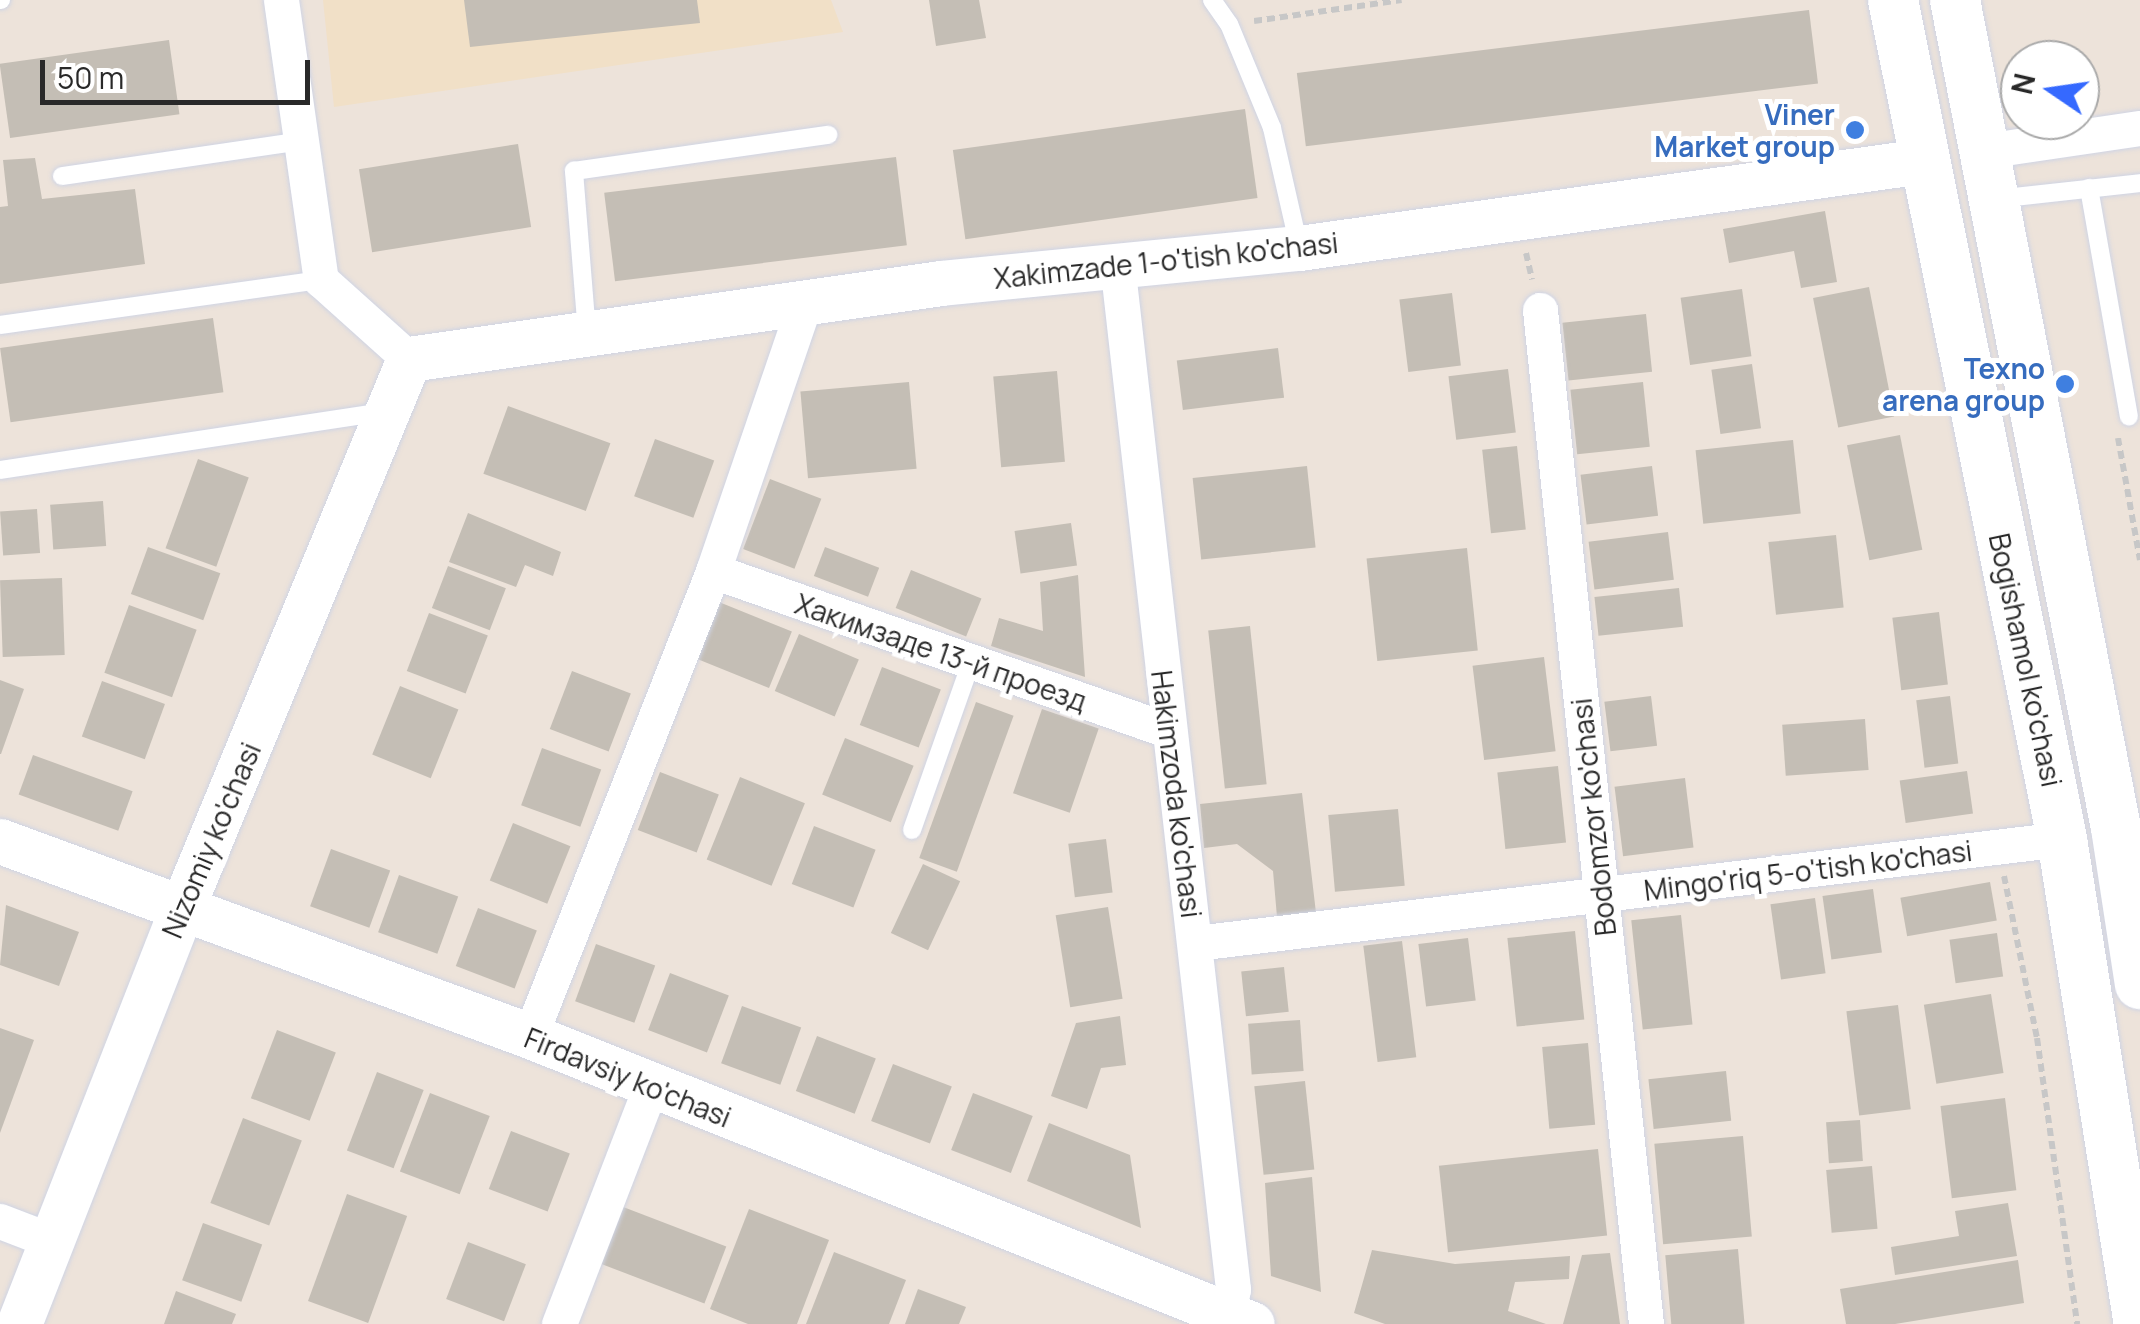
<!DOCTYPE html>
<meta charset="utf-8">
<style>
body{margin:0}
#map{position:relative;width:2140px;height:1324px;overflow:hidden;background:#ede3da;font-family:Manrope,sans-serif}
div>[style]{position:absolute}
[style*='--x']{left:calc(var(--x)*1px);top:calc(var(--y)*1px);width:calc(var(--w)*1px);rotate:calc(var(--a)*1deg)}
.education>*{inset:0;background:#f1e0c7}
.building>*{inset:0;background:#c4beb5;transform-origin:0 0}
.path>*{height:6px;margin-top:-3px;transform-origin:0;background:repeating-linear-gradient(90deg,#c7c7c7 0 8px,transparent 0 13px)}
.roads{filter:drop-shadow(0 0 2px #cfd4e4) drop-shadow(0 0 2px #cfd4e4)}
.service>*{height:18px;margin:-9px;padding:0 9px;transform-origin:9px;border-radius:9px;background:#fff}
.minor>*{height:35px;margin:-17.5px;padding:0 17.5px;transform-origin:17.5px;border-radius:17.5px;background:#fff}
.tertiary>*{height:45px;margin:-22.5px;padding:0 22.5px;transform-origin:22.5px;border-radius:22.5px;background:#fff}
.secondary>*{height:50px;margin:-25px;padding:0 25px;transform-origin:25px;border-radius:25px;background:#fff}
.dots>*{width:28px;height:28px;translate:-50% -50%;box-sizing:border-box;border:5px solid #fff;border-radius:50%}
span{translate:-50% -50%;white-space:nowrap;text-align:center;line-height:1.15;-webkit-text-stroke:10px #fff;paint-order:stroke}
.shop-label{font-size:28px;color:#366cbe;font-weight:700}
.right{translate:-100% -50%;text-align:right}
.street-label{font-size:28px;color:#292929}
.north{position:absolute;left:2000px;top:40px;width:100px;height:100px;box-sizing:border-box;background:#fff;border:2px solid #a9a9a9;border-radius:50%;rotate:283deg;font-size:28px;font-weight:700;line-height:40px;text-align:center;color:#292929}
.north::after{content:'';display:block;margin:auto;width:35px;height:45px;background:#3569ff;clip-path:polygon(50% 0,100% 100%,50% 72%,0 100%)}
.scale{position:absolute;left:40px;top:60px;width:270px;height:45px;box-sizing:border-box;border:5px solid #292929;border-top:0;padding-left:12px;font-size:30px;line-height:35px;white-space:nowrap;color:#292929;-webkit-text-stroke:8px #fff;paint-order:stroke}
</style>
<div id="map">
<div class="education">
<i style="clip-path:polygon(323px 0,831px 0,843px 32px,334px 107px)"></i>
</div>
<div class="building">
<i style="clip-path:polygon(464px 0,697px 0,700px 23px,470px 47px)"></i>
<i style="clip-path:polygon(929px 0,979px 0,986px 38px,936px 46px)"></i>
<i style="left:1809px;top:10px;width:74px;height:516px;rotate:83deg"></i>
<i style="left:169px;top:40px;width:75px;height:171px;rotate:82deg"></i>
<i style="left:1245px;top:109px;width:90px;height:295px;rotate:82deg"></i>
<i style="left:518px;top:144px;width:84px;height:161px;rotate:81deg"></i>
<i style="left:896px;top:157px;width:89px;height:294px;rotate:83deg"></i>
<i style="clip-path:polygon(35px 158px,42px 199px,135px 189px,145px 264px,0 284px,0 207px,8px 206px,3px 160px)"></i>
<i style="clip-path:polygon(1825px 211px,1837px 282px,1801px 288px,1794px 251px,1729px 263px,1723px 229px)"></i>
<i style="left:1869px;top:287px;width:132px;height:57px;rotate:79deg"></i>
<i style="left:1742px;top:289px;width:68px;height:62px;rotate:82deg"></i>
<i style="left:1452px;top:293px;width:73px;height:53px;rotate:83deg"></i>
<i style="left:1646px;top:314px;width:58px;height:84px;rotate:84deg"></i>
<i style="left:213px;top:318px;width:75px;height:215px;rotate:82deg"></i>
<i style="left:1278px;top:348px;width:50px;height:102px;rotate:83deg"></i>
<i style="left:1752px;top:364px;width:65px;height:41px;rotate:82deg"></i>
<i style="left:1508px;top:369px;width:64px;height:60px;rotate:83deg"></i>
<i style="left:1057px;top:371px;width:91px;height:64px;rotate:85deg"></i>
<i style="left:909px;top:382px;width:87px;height:109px;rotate:85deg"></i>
<i style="left:1643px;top:382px;width:65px;height:73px;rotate:84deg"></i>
<i style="left:508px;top:406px;width:109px;height:72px;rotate:20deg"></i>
<i style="left:1900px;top:435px;width:117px;height:54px;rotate:79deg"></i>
<i style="left:655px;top:439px;width:63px;height:61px;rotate:20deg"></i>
<i style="left:1793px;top:440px;width:74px;height:98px;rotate:84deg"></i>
<i style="left:1517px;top:446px;width:84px;height:35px;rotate:84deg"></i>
<i style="left:198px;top:459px;width:54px;height:95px;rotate:20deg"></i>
<i style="left:1307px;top:466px;width:82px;height:115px;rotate:84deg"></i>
<i style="left:1652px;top:466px;width:50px;height:72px;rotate:83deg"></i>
<i style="left:770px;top:479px;width:55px;height:75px;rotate:21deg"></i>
<i style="left:103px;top:501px;width:45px;height:53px;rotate:86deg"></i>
<i style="left:37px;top:509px;width:44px;height:37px;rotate:86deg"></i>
<i style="clip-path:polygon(468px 513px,561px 552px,553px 576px,525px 565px,516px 587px,449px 562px)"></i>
<i style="left:1071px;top:523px;width:43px;height:57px;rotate:82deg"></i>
<i style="left:1668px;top:532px;width:48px;height:80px;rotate:83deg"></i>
<i style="left:1836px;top:535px;width:73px;height:68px;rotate:84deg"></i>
<i style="left:148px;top:547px;width:77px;height:50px;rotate:20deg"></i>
<i style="left:825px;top:547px;width:58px;height:31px;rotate:21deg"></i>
<i style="left:1467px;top:548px;width:103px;height:101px;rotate:84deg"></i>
<i style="left:448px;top:566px;width:62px;height:45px;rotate:21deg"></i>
<i style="left:911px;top:570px;width:76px;height:41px;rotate:22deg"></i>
<i style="clip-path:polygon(1078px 575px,1085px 677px,991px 646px,999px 618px,1043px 631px,1040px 582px)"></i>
<i style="left:62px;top:578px;width:77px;height:62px;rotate:88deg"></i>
<i style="left:1679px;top:588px;width:39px;height:85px;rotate:84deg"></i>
<i style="left:714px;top:600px;width:84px;height:61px;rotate:22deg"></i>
<i style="left:129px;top:605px;width:72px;height:72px;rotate:20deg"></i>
<i style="left:1939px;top:612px;width:73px;height:47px;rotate:83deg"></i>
<i style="left:429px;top:613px;width:63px;height:62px;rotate:21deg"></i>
<i style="left:1250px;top:626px;width:159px;height:42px;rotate:84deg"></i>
<i style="left:799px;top:634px;width:65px;height:62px;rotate:23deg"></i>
<i style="left:1544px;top:657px;width:95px;height:72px;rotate:83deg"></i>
<i style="left:882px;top:667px;width:63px;height:62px;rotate:21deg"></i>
<i style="left:572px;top:671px;width:63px;height:62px;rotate:21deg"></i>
<i style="clip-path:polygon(0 680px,24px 689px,1px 754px,0 754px)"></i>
<i style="left:102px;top:681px;width:67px;height:59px;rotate:20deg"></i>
<i style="left:400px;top:686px;width:63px;height:74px;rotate:22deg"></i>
<i style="left:1651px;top:696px;width:50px;height:47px;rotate:83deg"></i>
<i style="left:1950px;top:696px;width:68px;height:34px;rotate:83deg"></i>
<i style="left:976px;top:702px;width:40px;height:166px;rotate:20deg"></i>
<i style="left:1042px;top:709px;width:60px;height:89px;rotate:19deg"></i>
<i style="left:1865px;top:719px;width:51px;height:83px;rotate:86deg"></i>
<i style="left:845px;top:738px;width:74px;height:61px;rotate:22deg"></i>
<i style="left:542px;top:748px;width:63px;height:61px;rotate:20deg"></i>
<i style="left:33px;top:755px;width:106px;height:42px;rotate:20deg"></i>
<i style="left:1558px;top:766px;width:77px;height:61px;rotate:84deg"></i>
<i style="left:1967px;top:771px;width:43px;height:68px;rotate:82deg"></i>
<i style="left:660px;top:772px;width:63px;height:62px;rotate:21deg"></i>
<i style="left:740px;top:777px;width:70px;height:89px;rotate:22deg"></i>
<i style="left:1685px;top:778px;width:70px;height:71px;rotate:83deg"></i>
<i style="clip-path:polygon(1302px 793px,1316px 913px,1277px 917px,1273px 871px,1237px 844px,1204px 848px,1200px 804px)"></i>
<i style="left:1398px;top:809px;width:77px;height:70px;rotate:85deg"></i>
<i style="left:513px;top:823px;width:62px;height:62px;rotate:22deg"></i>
<i style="left:814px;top:826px;width:66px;height:62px;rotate:21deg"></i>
<i style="left:1106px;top:839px;width:54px;height:38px;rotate:83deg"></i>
<i style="left:331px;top:849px;width:63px;height:61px;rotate:20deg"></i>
<i style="left:923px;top:864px;width:41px;height:76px;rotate:25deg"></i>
<i style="left:399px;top:875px;width:63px;height:61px;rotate:20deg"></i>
<i style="left:1990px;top:882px;width:39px;height:91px;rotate:80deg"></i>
<i style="left:1873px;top:889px;width:64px;height:51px;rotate:82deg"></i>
<i style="left:1815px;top:898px;width:76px;height:45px;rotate:82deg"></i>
<i style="clip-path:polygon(6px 905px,79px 932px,59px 986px,0 965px)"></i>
<i style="left:1108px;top:907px;width:93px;height:53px;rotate:81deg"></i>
<i style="left:478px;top:908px;width:63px;height:62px;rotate:21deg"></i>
<i style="left:1681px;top:915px;width:110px;height:50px;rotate:84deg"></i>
<i style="left:1575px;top:931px;width:89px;height:68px;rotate:84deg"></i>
<i style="left:1997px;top:933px;width:44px;height:48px;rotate:82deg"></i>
<i style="left:1468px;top:938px;width:63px;height:50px;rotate:83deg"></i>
<i style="left:1402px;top:941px;width:117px;height:39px;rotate:83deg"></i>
<i style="left:596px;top:944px;width:63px;height:61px;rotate:20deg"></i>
<i style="left:1284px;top:967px;width:45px;height:43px;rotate:84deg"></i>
<i style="left:670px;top:973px;width:63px;height:61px;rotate:21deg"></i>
<i style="left:1991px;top:994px;width:80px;height:68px;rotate:81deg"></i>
<i style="left:1898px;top:1005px;width:105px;height:52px;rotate:83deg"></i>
<i style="left:742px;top:1006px;width:63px;height:61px;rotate:20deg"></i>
<i style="clip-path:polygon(1120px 1016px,1126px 1065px,1101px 1068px,1087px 1109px,1051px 1096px,1076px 1023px)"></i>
<i style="left:1300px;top:1020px;width:51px;height:52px;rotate:86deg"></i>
<i style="clip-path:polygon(0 1028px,34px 1040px,0 1133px)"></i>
<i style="left:277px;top:1030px;width:63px;height:73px;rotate:21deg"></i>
<i style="left:817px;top:1036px;width:63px;height:59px;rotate:21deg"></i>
<i style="left:1588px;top:1043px;width:82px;height:46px;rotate:85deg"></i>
<i style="left:893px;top:1064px;width:63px;height:61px;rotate:21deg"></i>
<i style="left:1726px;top:1071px;width:50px;height:78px;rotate:84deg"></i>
<i style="left:377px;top:1072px;width:50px;height:84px;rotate:21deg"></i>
<i style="left:1305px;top:1081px;width:89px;height:51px;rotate:84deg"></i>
<i style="left:430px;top:1093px;width:64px;height:84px;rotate:21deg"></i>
<i style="left:973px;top:1093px;width:64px;height:61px;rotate:21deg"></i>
<i style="left:2005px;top:1098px;width:93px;height:65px;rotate:83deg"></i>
<i style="left:243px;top:1118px;width:63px;height:91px;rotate:21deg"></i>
<i style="left:1860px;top:1120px;width:41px;height:34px;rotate:86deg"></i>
<i style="clip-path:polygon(1049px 1123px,1130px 1155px,1141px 1228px,1027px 1181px)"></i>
<i style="left:511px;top:1131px;width:63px;height:62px;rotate:21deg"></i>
<i style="left:1743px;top:1136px;width:101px;height:89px;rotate:85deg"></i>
<i style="left:1598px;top:1149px;width:87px;height:160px;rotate:84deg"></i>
<i style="left:1872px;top:1166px;width:63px;height:46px;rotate:85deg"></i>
<i style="clip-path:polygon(1312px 1177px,1321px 1292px,1271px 1276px,1265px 1183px)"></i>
<i style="left:347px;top:1194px;width:64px;height:114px;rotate:20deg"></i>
<i style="clip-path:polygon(2008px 1203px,2017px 1256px,1895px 1275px,1891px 1247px,1959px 1236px,1955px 1211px)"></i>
<i style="left:618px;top:1205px;width:116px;height:61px;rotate:21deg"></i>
<i style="clip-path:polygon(749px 1209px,829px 1240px,797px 1324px,748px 1324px,710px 1309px)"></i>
<i style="left:203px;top:1223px;width:63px;height:61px;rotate:20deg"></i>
<i style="left:468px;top:1242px;width:62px;height:61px;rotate:21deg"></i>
<i style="left:1738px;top:1249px;width:75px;height:73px;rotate:85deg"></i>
<i style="clip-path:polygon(1372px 1250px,1455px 1264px,1570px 1256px,1569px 1279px,1515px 1282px,1508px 1311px,1546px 1324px,1385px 1324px,1354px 1313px)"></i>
<i style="clip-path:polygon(834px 1252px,906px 1280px,889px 1324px,806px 1324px)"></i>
<i style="clip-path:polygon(1610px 1253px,1620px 1324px,1563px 1324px,1582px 1255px)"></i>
<i style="clip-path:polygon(2018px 1260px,2024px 1303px,1895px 1324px,1846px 1324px,1840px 1289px)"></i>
<i style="clip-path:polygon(918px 1289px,966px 1307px,959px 1324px,905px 1324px)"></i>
<i style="clip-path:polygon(176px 1291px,236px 1314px,232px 1324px,164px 1324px)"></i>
</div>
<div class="path">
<i style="--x:1254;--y:21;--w:149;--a:-8.1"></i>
<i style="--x:1526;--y:253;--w:27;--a:77"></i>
<i style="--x:2118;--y:438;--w:124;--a:79.8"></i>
<i style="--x:2004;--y:876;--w:165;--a:78.5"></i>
<i style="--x:2037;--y:1038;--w:289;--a:82"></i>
</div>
<div class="roads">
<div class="service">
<i style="--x:0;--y:0;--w:1;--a:0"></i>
<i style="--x:1212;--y:0;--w:29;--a:55"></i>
<i style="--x:1229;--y:24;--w:113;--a:67.5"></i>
<i style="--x:1272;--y:128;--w:122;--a:77.2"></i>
<i style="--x:62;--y:176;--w:243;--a:-8.3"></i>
<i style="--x:2089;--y:188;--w:232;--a:80.1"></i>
<i style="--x:1996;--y:199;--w:145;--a:-6.3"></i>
<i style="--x:0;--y:325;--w:324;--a:-8"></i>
<i style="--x:587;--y:333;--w:163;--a:-94.6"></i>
<i style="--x:574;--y:171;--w:257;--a:-8.1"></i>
<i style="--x:0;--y:470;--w:386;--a:-8.6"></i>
<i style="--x:912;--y:830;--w:175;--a:-70.6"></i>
</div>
<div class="minor">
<i style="--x:281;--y:0;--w:283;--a:81.9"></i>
<i style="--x:321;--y:280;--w:118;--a:41.9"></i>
<i style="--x:1984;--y:151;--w:158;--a:-8.4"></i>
<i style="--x:1117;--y:263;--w:1033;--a:83.55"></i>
<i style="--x:1233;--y:1289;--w:36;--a:101"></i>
<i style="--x:1540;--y:310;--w:1020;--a:84.03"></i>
<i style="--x:713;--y:571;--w:483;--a:19.3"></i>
<i style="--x:1196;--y:943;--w:872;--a:-6.85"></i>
<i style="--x:530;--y:1036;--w:500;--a:-68.5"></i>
<i style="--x:713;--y:571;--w:284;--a:-71.1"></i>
<i style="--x:0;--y:1221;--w:56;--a:21"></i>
<i style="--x:559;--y:1324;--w:253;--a:-68.9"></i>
</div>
<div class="tertiary">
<i style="--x:0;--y:841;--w:565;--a:20.2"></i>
<i style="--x:530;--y:1036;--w:777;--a:21.75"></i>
<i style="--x:19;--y:1324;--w:447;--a:-68.6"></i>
<i style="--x:182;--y:908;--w:594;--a:-67.54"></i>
<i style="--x:409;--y:359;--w:537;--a:-8.13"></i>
<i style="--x:941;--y:283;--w:360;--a:-5.6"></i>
<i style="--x:1299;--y:248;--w:630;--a:-7.94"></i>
</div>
<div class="secondary">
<i style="--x:1893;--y:0;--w:856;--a:78.61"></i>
<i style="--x:2062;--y:839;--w:491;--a:81"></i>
<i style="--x:1955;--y:0;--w:844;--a:79"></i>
<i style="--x:2116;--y:828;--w:158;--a:81.3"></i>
</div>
</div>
<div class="dots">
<i style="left:1855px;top:130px;background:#3f7fe0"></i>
<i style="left:2065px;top:384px;background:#3f7fe0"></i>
</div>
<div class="shop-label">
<span class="right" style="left:1835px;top:130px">Viner<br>Market group</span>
<span class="right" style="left:2045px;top:384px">Texno<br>arena group</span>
</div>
<div class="street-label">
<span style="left:1166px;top:260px;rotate:-6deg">Xakimzade 1-o'tish ko'chasi</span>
<span style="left:941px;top:652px;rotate:19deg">Хакимзаде 13-й проезд</span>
<span style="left:2026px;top:660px;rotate:78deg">Bogishamol ko'chasi</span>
<span style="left:1177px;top:794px;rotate:83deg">Hakimzoda ko'chasi</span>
<span style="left:1593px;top:817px;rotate:-96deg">Bodomzor ko'chasi</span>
<span style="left:211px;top:840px;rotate:-67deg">Nizomiy ko'chasi</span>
<span style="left:1808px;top:870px;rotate:-7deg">Mingo'riq 5-o'tish ko'chasi</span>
<span style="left:628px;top:1077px;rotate:22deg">Firdavsiy ko'chasi</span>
</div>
<div class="north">N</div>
<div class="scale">50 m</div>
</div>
